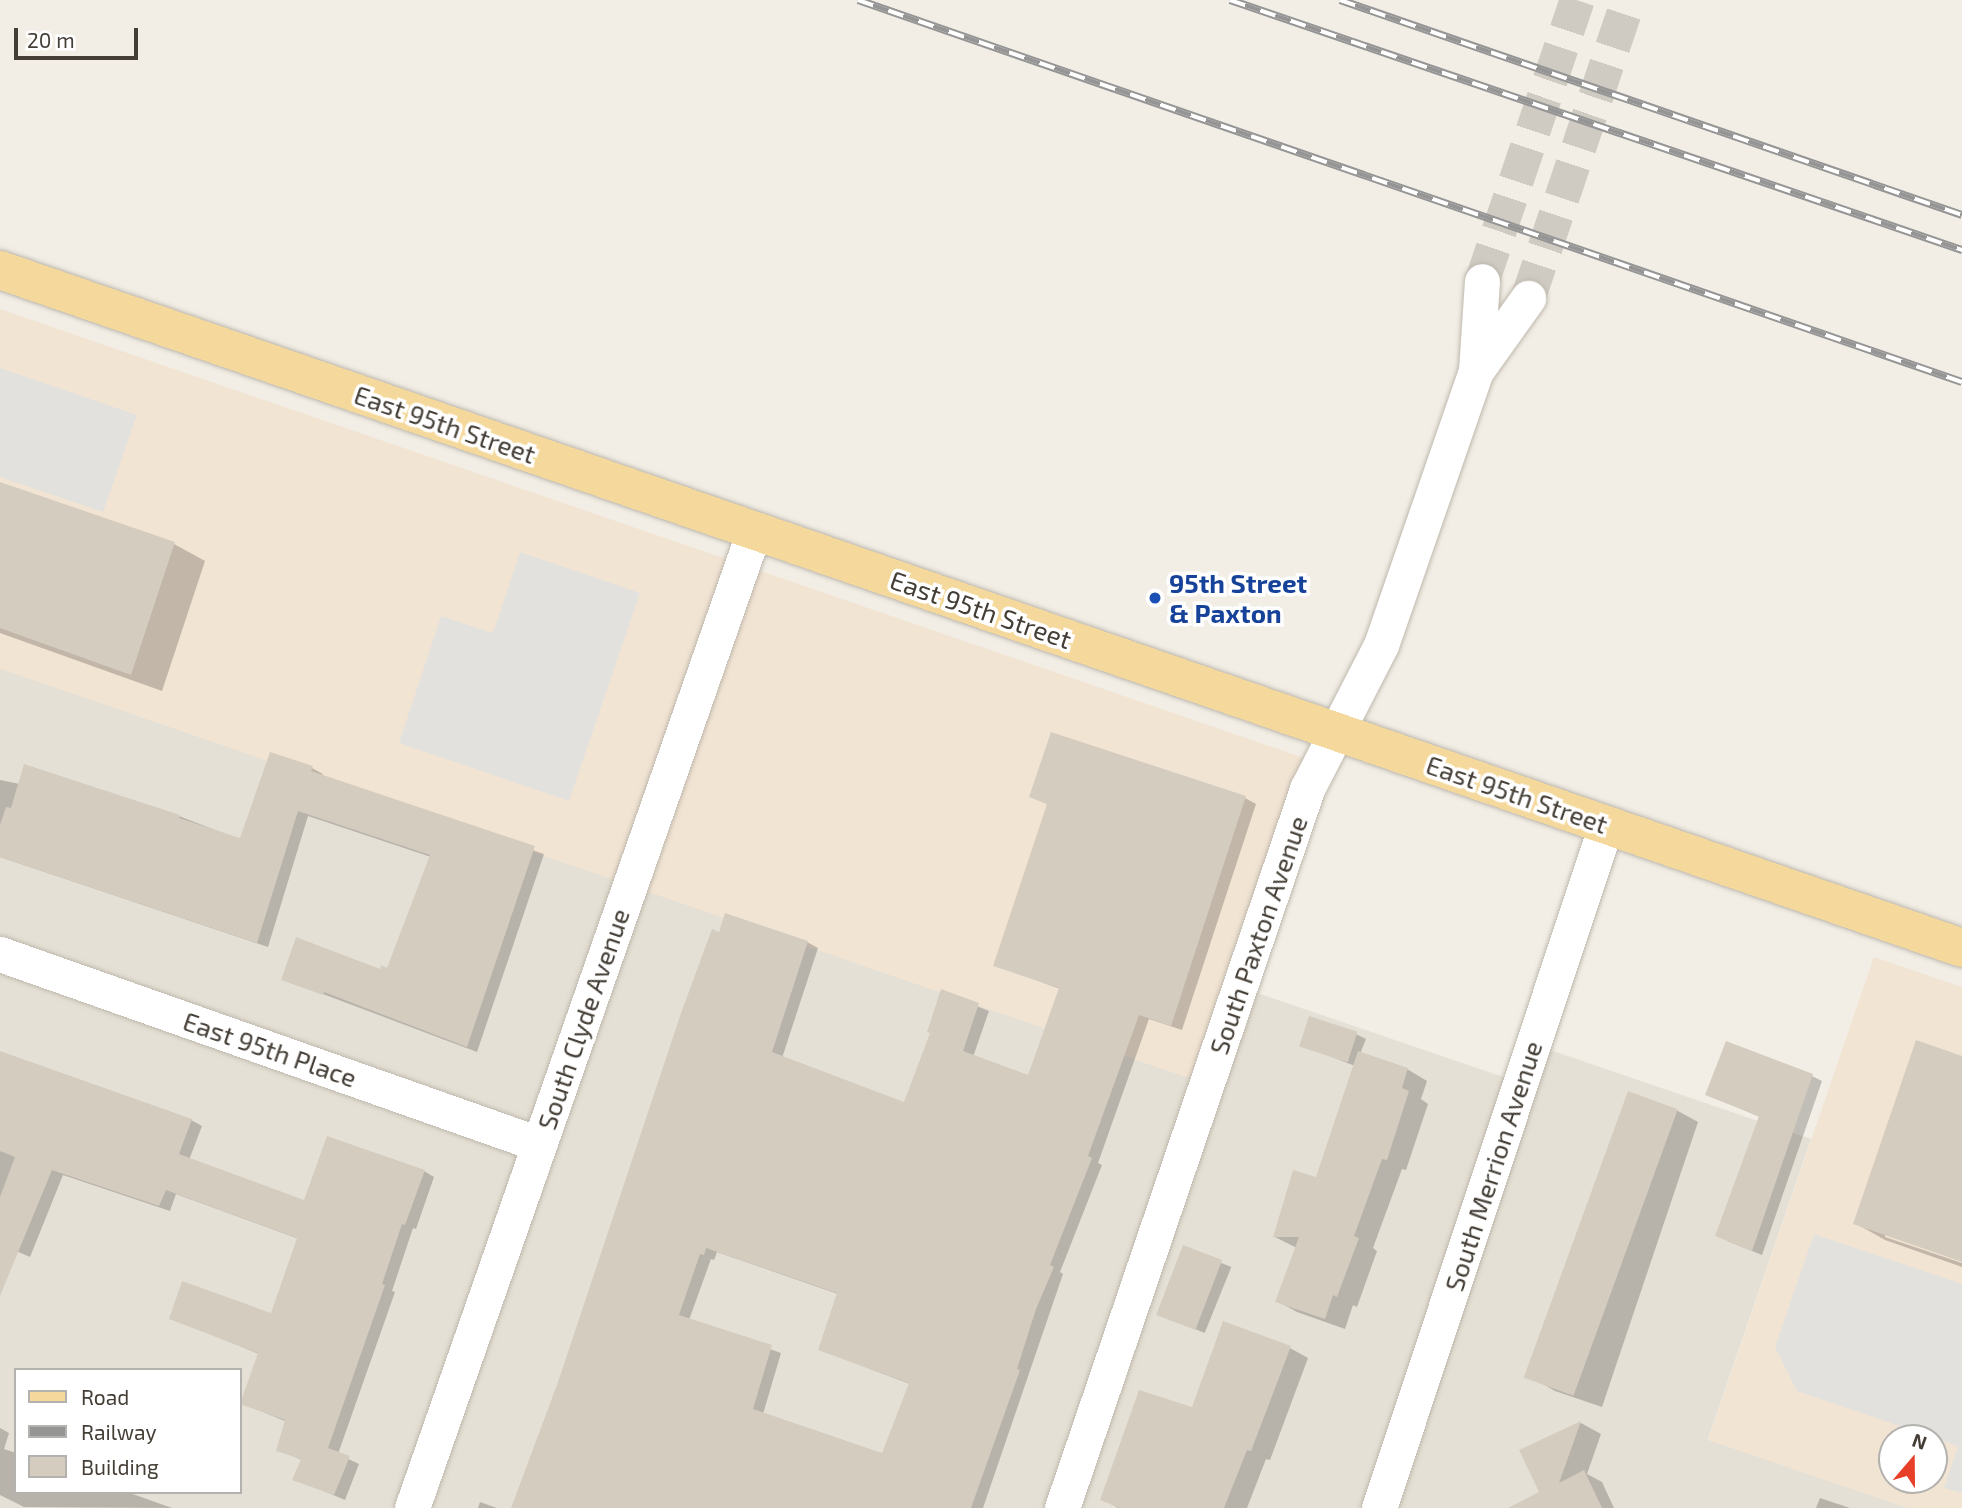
<!DOCTYPE html>
<style>
body{margin:0}
#map{position:relative;width:1962px;height:1508px;overflow:hidden;background:#f2eee6;font-family:"Exo 2",sans-serif}
div>[style]{position:absolute}
[style*='--x']{left:calc(var(--x)*1px);top:calc(var(--y)*1px);width:calc(var(--w)*1px);rotate:calc(var(--a)*1deg)}
.residential>*{inset:0;background:#e5e0d5}
.commercial>*{inset:0;background:#f2e4d3;transform-origin:0 0}
.parking>*{inset:0;background:#e3e1de}
.shadow>*{inset:0;background:#0003;transform-origin:0 0}
.building>*{inset:0;background:#d5ccc0;transform-origin:0 0}
.minor-tunnel>*{height:35px;margin-top:-17.5px;transform-origin:0;background:repeating-linear-gradient(90deg,#cfcbc3 0 35px,transparent 0 53px)}
.roads{filter:drop-shadow(0 0 2px #bfb8ad) drop-shadow(0 0 2px #bfb8ad)}
.minor>*{height:35px;margin:-17.5px;padding:0 17.5px;transform-origin:17.5px;border-radius:17.5px;background:#fff}
.primary>*{height:38px;margin:-19px;padding:0 19px;transform-origin:19px;border-radius:19px;background:#f5d99c}
.rail>*{height:8px;margin-top:-4px;transform-origin:0;background:repeating-linear-gradient(90deg,#fff 0 16px,#959595 0 32px);box-sizing:border-box;border-block:2px solid #959595}
.dots>*{width:19px;height:19px;translate:-50% -50%;box-sizing:border-box;border:4px solid #fff;border-radius:50%}
span{translate:-50% -50%;white-space:nowrap;text-align:center;line-height:1.15;-webkit-text-stroke:7px #fff;paint-order:stroke}
.street-label{font-size:26px;color:#443e36}
.transit-label{font-size:26px;color:#164399;font-weight:700}
.left{translate:0 -50%;text-align:left}
.legend{position:absolute;left:14px;top:1368px;width:228px;height:126px;box-sizing:border-box;background:#fff;border:2px solid #b4b2af;margin:0;padding:9px 12px;list-style:none;font-size:21px;color:#443e36}
.legend li{display:flex;align-items:center;gap:14px;height:35px}
.legend b{width:35px;border:2px solid #b4b2af}
.north{position:absolute;left:1878px;top:1424px;width:70px;height:70px;box-sizing:border-box;background:#fff;border:2px solid #b4b2af;border-radius:50%;rotate:20deg;font-size:19px;font-weight:700;line-height:28px;text-align:center;color:#443e36}
.north::after{content:'';display:block;margin:auto;width:24px;height:32px;background:#e73f28;clip-path:polygon(50% 0,100% 100%,50% 72%,0 100%)}
.scale{position:absolute;left:14px;top:28px;width:124px;height:32px;box-sizing:border-box;border:4px solid #443e36;border-top:0;padding-left:9px;font-size:21px;line-height:24px;white-space:nowrap;color:#443e36;-webkit-text-stroke:5px #fff;paint-order:stroke}
</style>
<div id="map">
<div class="residential">
<i style="clip-path:polygon(evenodd,0 649px,562px 839px,1234px 985px,1512px 1080px,1524px 1041px,1811px 1139px,1708px 1439px,1908px 1508px,0 1508px,0 649px,16px 1370px,240px 1370px,240px 1492px,16px 1492px,16px 1370px)"></i>
</div>
<div class="commercial">
<i style="left:0;top:309px;width:1385px;height:340px;rotate:19deg"></i>
<i style="clip-path:polygon(evenodd,1874px 957px,1962px 987px,1962px 1508px,1908px 1508px,1708px 1440px,1874px 957px,1892px 1438px,1934px 1438px,1934px 1480px,1892px 1480px,1892px 1438px)"></i>
</div>
<div class="parking">
<i style="clip-path:polygon(0 368px,137px 415px,103px 512px,0 477px)"></i>
<i style="clip-path:polygon(520px 552px,640px 593px,569px 801px,399px 743px,441px 616px,493px 633px)"></i>
<i style="clip-path:polygon(1814px 1234px,1962px 1284px,1962px 1493px,1944px 1488px,1958px 1446px,1797px 1391px,1775px 1347px)"></i>
</div>
<div class="shadow">
<i style="clip-path:polygon(0 484px,174px 544px,205px 561px,162px 691px,0 633px)"></i>
<i style="clip-path:polygon(312px 768px,323px 774px,322px 777px,544px 854px,477px 1052px,283px 979px,388px 970px,431px 857px,308px 816px,268px 947px,0 857px,0 780px,179px 816px,241px 840px)"></i>
<i style="clip-path:polygon(evenodd,1031px 796px,1245px 798px,1256px 804px,1182px 1030px,1149px 1019px,1098px 1163px,1102px 1165px,1060px 1272px,1063px 1274px,983px 1508px,564px 1508px,807px 942px,818px 948px,782px 1058px,905px 1105px,932px 1032px,942px 992px,989px 1011px,973px 1057px,1029px 1077px,1060px 989px,995px 965px,1049px 805px,1031px 796px,717px 1252px,838px 1294px,820px 1350px,910px 1384px,883px 1455px,763px 1414px,781px 1353px,689px 1320px,711px 1259px,714px 1260px,717px 1252px)"></i>
<i style="clip-path:polygon(1356px 1034px,1366px 1039px,1360px 1054px,1407px 1069px,1427px 1081px,1421px 1099px,1428px 1104px,1406px 1170px,1402px 1169px,1373px 1248px,1377px 1251px,1357px 1307px,1353px 1305px,1345px 1329px,1297px 1312px,1277px 1301px,1297px 1248px,1275px 1237px,1317px 1180px,1355px 1066px,1301px 1045px)"></i>
<i style="clip-path:polygon(0 1054px,191px 1120px,202px 1126px,189px 1160px,305px 1202px,424px 1171px,434px 1177px,416px 1229px,413px 1228px,392px 1291px,395px 1292px,338px 1454px,359px 1464px,345px 1500px,295px 1479px,302px 1460px,278px 1450px,287px 1422px,241px 1403px,259px 1354px,171px 1318px,272px 1315px,299px 1239px,176px 1194px,170px 1211px,63px 1175px,30px 1257px,0 1244px)"></i>
<i style="clip-path:polygon(1962px 1057px,1962px 1260px,1885px 1233px,1885px 1237px,1962px 1263px,1962px 1267px,1885px 1240px,1855px 1223px)"></i>
<i style="clip-path:polygon(1812px 1076px,1822px 1081px,1762px 1255px,1727px 1241px,1760px 1117px,1707px 1095px)"></i>
<i style="clip-path:polygon(1629px 1094px,1678px 1111px,1698px 1122px,1602px 1407px,1555px 1391px,1534px 1379px)"></i>
<i style="left:1184px;top:1248px;width:51px;height:71px;rotate:22deg"></i>
<i style="clip-path:polygon(1290px 1348px,1308px 1358px,1270px 1460px,1266px 1459px,1247px 1508px,1118px 1508px,1103px 1499px,1193px 1409px)"></i>
<i style="clip-path:polygon(1581px 1423px,1601px 1434px,1587px 1474px,1602px 1482px,1614px 1508px,1552px 1508px,1521px 1451px)"></i>
<i style="clip-path:polygon(0 1428px,9px 1433px,4px 1449px,16px 1453px,16px 1492px,127px 1492px,172px 1508px,24px 1507px,0 1495px)"></i>
<i style="clip-path:polygon(1820px 1498px,1850px 1508px,1816px 1508px)"></i>
<i style="clip-path:polygon(480px 1502px,497px 1508px,478px 1508px)"></i>
</div>
<div class="building">
<i style="clip-path:polygon(0 482px,175px 542px,131px 675px,0 628px)"></i>
<i style="clip-path:polygon(evenodd,1051px 732px,1246px 796px,1171px 1026px,1139px 1015px,1088px 1156px,1092px 1158px,1050px 1265px,1054px 1267px,1036px 1309px,1017px 1369px,1020px 1370px,971px 1508px,511px 1508px,558px 1382px,681px 1013px,712px 929px,719px 932px,725px 913px,808px 941px,772px 1052px,904px 1102px,930px 1033px,927px 1032px,941px 989px,979px 1003px,963px 1051px,1028px 1075px,1059px 988px,993px 966px,1047px 804px,1029px 797px,1051px 732px,706px 1248px,837px 1293px,818px 1350px,909px 1383px,882px 1453px,753px 1409px,772px 1345px,679px 1315px,700px 1254px,704px 1255px,706px 1248px)"></i>
<i style="clip-path:polygon(270px 752px,313px 766px,311px 771px,535px 846px,467px 1047px,324px 992px,323px 995px,281px 980px,296px 937px,380px 969px,381px 965px,387px 968px,430px 855px,298px 811px,257px 943px,0 857px,0 825px,6px 807px,11px 808px,24px 764px,180px 815px,179px 818px,240px 838px)"></i>
<i style="left:1309px;top:1016px;width:51px;height:32px;rotate:18deg"></i>
<i style="clip-path:polygon(1916px 1040px,1962px 1056px,1962px 1262px,1853px 1224px)"></i>
<i style="clip-path:polygon(1726px 1041px,1813px 1074px,1752px 1251px,1715px 1236px,1759px 1116px,1705px 1095px)"></i>
<i style="clip-path:polygon(0 1051px,192px 1119px,179px 1154px,304px 1200px,327px 1136px,425px 1170px,405px 1225px,402px 1224px,382px 1284px,385px 1285px,328px 1448px,350px 1456px,334px 1495px,292px 1480px,301px 1459px,276px 1451px,285px 1420px,240px 1404px,258px 1353px,169px 1319px,182px 1281px,271px 1313px,297px 1238px,166px 1190px,159px 1206px,52px 1170px,0 1296px,0 1197px,15px 1157px,0 1151px)"></i>
<i style="clip-path:polygon(1358px 1051px,1408px 1068px,1402px 1088px,1409px 1091px,1387px 1160px,1382px 1159px,1354px 1236px,1359px 1238px,1337px 1297px,1333px 1295px,1325px 1319px,1275px 1302px,1299px 1237px,1273px 1237px,1293px 1170px,1316px 1177px)"></i>
<i style="left:1628px;top:1091px;width:53px;height:305px;rotate:20deg"></i>
<i style="left:1183px;top:1245px;width:42px;height:75px;rotate:21deg"></i>
<i style="clip-path:polygon(1223px 1321px,1291px 1346px,1251px 1451px,1247px 1450px,1224px 1508px,1120px 1508px,1100px 1500px,1139px 1390px,1192px 1407px)"></i>
<i style="clip-path:polygon(1581px 1421px,1559px 1483px,1584px 1470px,1602px 1508px,1508px 1508px,1539px 1492px,1519px 1450px)"></i>
</div>
<div class="minor-tunnel">
<i style="--x:1482;--y:281;--w:297;--a:-71.3"></i>
<i style="--x:1528;--y:298;--w:314;--a:-71.4"></i>
</div>
<div class="roads">
<div class="minor">
<i style="--x:1476;--y:371;--w:90;--a:-54.5"></i>
<i style="--x:0;--y:954;--w:572;--a:19.42"></i>
<i style="--x:412;--y:1508;--w:1035;--a:-70.71"></i>
<i style="--x:1062;--y:1508;--w:760;--a:-71.18"></i>
<i style="--x:1307;--y:789;--w:162;--a:-62.8"></i>
<i style="--x:1381;--y:645;--w:290;--a:-70.9"></i>
<i style="--x:1476;--y:371;--w:90;--a:-86.2"></i>
<i style="--x:1379;--y:1508;--w:720;--a:-71.62"></i>
</div>
<div class="primary">
<i style="--x:0;--y:270;--w:2076;--a:19.06"></i>
</div>
</div>
<div class="rail">
<i style="--x:858;--y:0;--w:1168;--a:19.09"></i>
<i style="--x:1230;--y:0;--w:774;--a:18.86"></i>
<i style="--x:1340;--y:0;--w:658;--a:19.07"></i>
</div>
<div class="dots">
<i style="left:1155px;top:598px;background:#1a4fb4"></i>
</div>
<div class="street-label">
<span style="left:445px;top:424px;rotate:19deg">East 95th Street</span>
<span style="left:981px;top:609px;rotate:19deg">East 95th Street</span>
<span style="left:1517px;top:794px;rotate:19deg">East 95th Street</span>
<span style="left:1258px;top:935px;rotate:-71deg">South Paxton Avenue</span>
<span style="left:583px;top:1019px;rotate:-71deg">South Clyde Avenue</span>
<span style="left:270px;top:1049px;rotate:19deg">East 95th Place</span>
<span style="left:1493px;top:1166px;rotate:-72deg">South Merrion Avenue</span>
</div>
<div class="transit-label">
<span class="left" style="left:1169px;top:598px">95th Street<br>&amp; Paxton</span>
</div>
<ul class="legend">
<li><b style="height:9px;background:#f5d99c"></b>Road</li>
<li><b style="height:9px;background:#959595"></b>Railway</li>
<li><b style="height:19px;background:#d5ccc0"></b>Building</li>
</ul>
<div class="north">N</div>
<div class="scale">20 m</div>
</div>
